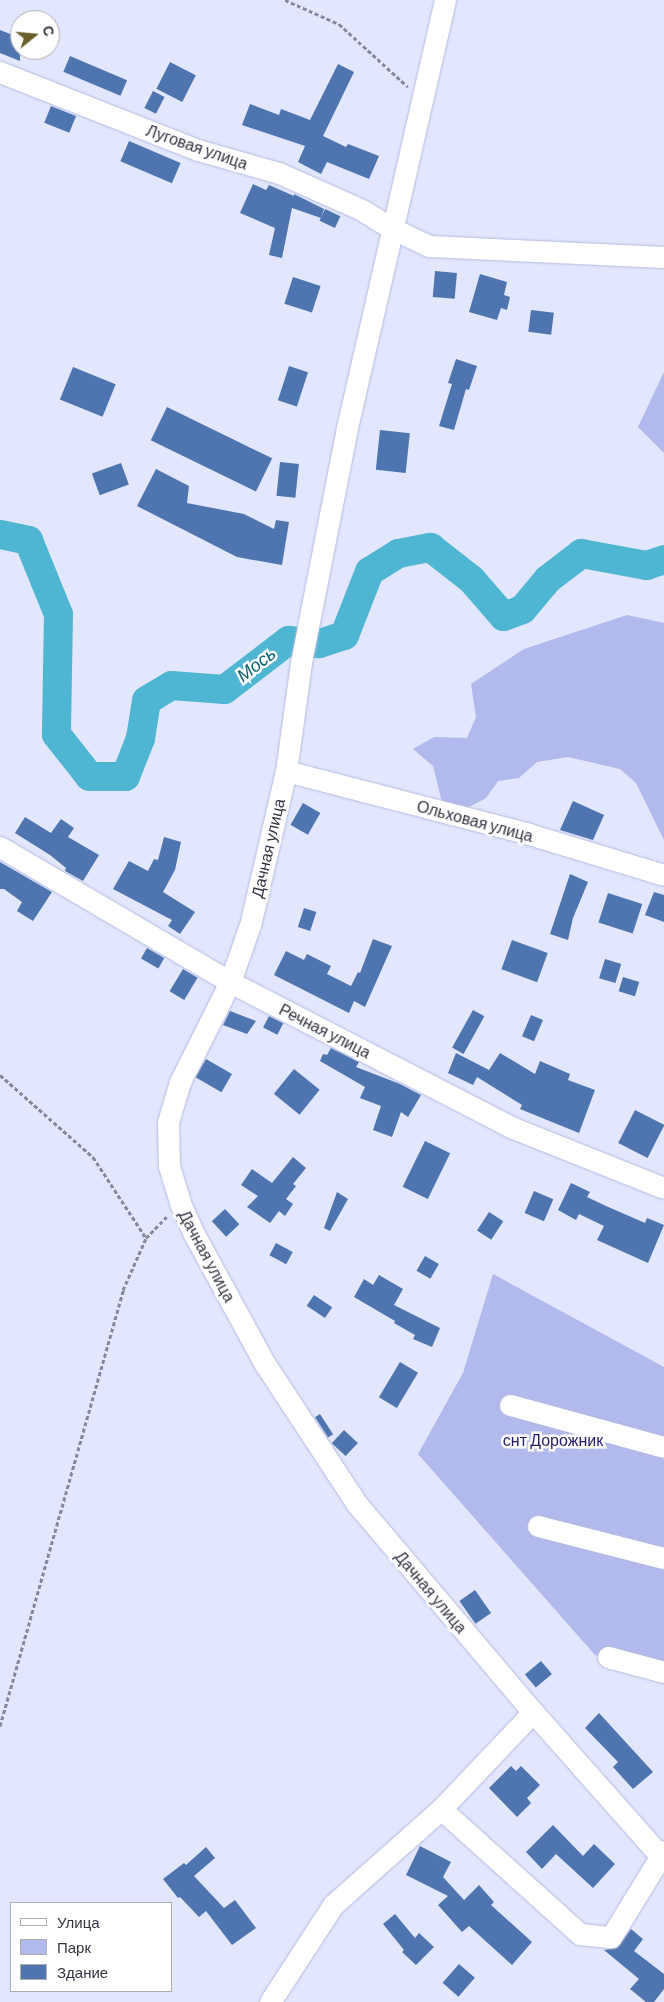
<!DOCTYPE html>
<meta charset="utf-8">
<style>
body{margin:0}
#map{position:relative;width:664px;height:2002px;overflow:hidden;background:#e2e6fe;font-family:Barlow,sans-serif}
div>[style]{position:absolute}
[style*='--x']{left:calc(var(--x)*1px);top:calc(var(--y)*1px);width:calc(var(--w)*1px);rotate:calc(var(--a)*1deg)}
.green>*{inset:0;background:#b2b9ec}
.river>*{height:29px;margin:-14.5px;padding:0 14.5px;transform-origin:14.5px;border-radius:14.5px;background:#4eb6d2}
.building>*{inset:0;background:#4e75b0;transform-origin:0 0}
.path>*{height:3px;margin-top:-1.5px;transform-origin:0;background:repeating-linear-gradient(90deg,#85889c 0 4px,transparent 0 6.5px)}
.roads{filter:drop-shadow(0 0 1px #b5bbe0) drop-shadow(0 0 1px #b5bbe0)}
.minor>*{height:21px;margin:-10.5px;padding:0 10.5px;transform-origin:10.5px;border-radius:10.5px;background:#fff}
span{translate:-50% -50%;white-space:nowrap;text-align:center;line-height:1.15;-webkit-text-stroke:5px #fff;paint-order:stroke}
.street-label{font-size:16px;color:#333544}
.park-label{font-size:16px;color:#231c6c}
.water-label{font-size:18px;color:#035e72;font-style:italic}
.legend{position:absolute;left:10px;top:1902px;width:162px;height:90px;box-sizing:border-box;background:#fff;border:1px solid #adaeb4;margin:0;padding:6px 9px;list-style:none;font-size:15px;color:#333544}
.legend li{display:flex;align-items:center;gap:10px;height:25px}
.legend b{width:25px;border:1px solid #adaeb4}
.north{position:absolute;left:10px;top:10px;width:50px;height:50px;box-sizing:border-box;background:#fff;border:1px solid #adaeb4;border-radius:50%;rotate:73deg;font-size:14px;font-weight:700;line-height:20px;text-align:center;color:#333544}
.north::after{content:'';display:block;margin:auto;width:18px;height:22px;background:#695f2c;clip-path:polygon(50% 0,100% 100%,50% 72%,0 100%)}
</style>
<div id="map">
<div class="green">
<i style="clip-path:polygon(664px 372px,664px 453px,638px 427px)"></i>
<i style="clip-path:polygon(627px 615px,664px 623px,664px 840px,636px 783px,620px 769px,568px 757px,537px 762px,519px 778px,498px 781px,486px 798px,469px 807px,442px 802px,433px 766px,413px 749px,434px 737px,467px 738px,476px 717px,471px 684px,524px 649px)"></i>
<i style="clip-path:polygon(493px 1274px,664px 1367px,664px 1677px,595px 1655px,418px 1454px,463px 1373px)"></i>
</div>
<div class="river">
<i style="--x:0;--y:534;--w:29;--a:12"></i>
<i style="--x:28;--y:540;--w:80;--a:67.9"></i>
<i style="--x:58;--y:614;--w:120;--a:91"></i>
<i style="--x:56;--y:734;--w:53;--a:51.8"></i>
<i style="--x:89;--y:776;--w:36;--a:0"></i>
<i style="--x:125;--y:776;--w:41;--a:-68.5"></i>
<i style="--x:140;--y:738;--w:38;--a:-81"></i>
<i style="--x:146;--y:700;--w:29;--a:-31"></i>
<i style="--x:171;--y:685;--w:53;--a:4.3"></i>
<i style="--x:224;--y:689;--w:81;--a:-37.4"></i>
<i style="--x:288;--y:640;--w:31;--a:6"></i>
<i style="--x:319;--y:643;--w:26;--a:-18"></i>
<i style="--x:344;--y:635;--w:69;--a:-68.7"></i>
<i style="--x:369;--y:571;--w:34;--a:-32"></i>
<i style="--x:398;--y:553;--w:33;--a:-11"></i>
<i style="--x:430;--y:547;--w:52;--a:38"></i>
<i style="--x:471;--y:579;--w:49;--a:49.1"></i>
<i style="--x:503;--y:616;--w:20;--a:-20"></i>
<i style="--x:522;--y:609;--w:39;--a:-50"></i>
<i style="--x:547;--y:579;--w:43;--a:-37.4"></i>
<i style="--x:581;--y:553;--w:66;--a:10.5"></i>
<i style="--x:646;--y:565;--w:19;--a:-18"></i>
</div>
<div class="building">
<i style="clip-path:polygon(0 30px,20px 38px,20px 61px,0 53px)"></i>
<i style="left:70px;top:56px;width:62px;height:17px;rotate:23deg"></i>
<i style="left:170px;top:62px;width:29px;height:30px;rotate:27deg"></i>
<i style="clip-path:polygon(338px 64px,354px 72px,323px 136px,346px 147px,348px 144px,379px 156px,369px 179px,327px 162px,321px 174px,298px 162px,305px 146px,242px 125px,250px 104px,279px 115px,281px 109px,310px 120px)"></i>
<i style="left:153px;top:91px;width:13px;height:19px;rotate:27deg"></i>
<i style="left:51px;top:106px;width:27px;height:18px;rotate:22deg"></i>
<i style="left:129px;top:141px;width:56px;height:22px;rotate:23deg"></i>
<i style="clip-path:polygon(253px 184px,266px 190px,269px 185px,294px 196px,294px 194px,324px 209px,321px 218px,292px 208px,282px 258px,269px 255px,275px 228px,240px 213px)"></i>
<i style="left:325px;top:209px;width:17px;height:13px;rotate:25deg"></i>
<i style="left:435px;top:271px;width:22px;height:26px;rotate:5deg"></i>
<i style="clip-path:polygon(480px 274px,507px 282px,504px 295px,510px 297px,507px 310px,501px 308px,497px 320px,469px 312px)"></i>
<i style="left:293px;top:277px;width:29px;height:28px;rotate:18deg"></i>
<i style="left:531px;top:310px;width:23px;height:22px;rotate:7deg"></i>
<i style="clip-path:polygon(456px 359px,477px 366px,469px 390px,466px 389px,454px 430px,439px 426px,452px 384px,448px 383px)"></i>
<i style="left:289px;top:366px;width:20px;height:36px;rotate:18deg"></i>
<i style="left:73px;top:367px;width:46px;height:35px;rotate:22deg"></i>
<i style="left:167px;top:407px;width:117px;height:37px;rotate:26deg"></i>
<i style="left:380px;top:430px;width:30px;height:40px;rotate:6deg"></i>
<i style="left:280px;top:462px;width:19px;height:34px;rotate:6deg"></i>
<i style="left:121px;top:463px;width:23px;height:31px;rotate:70deg"></i>
<i style="clip-path:polygon(156px 469px,189px 486px,187px 503px,244px 514px,274px 529px,276px 520px,289px 522px,282px 565px,237px 557px,137px 506px)"></i>
<i style="clip-path:polygon(573px 801px,604px 815px,593px 840px,560px 830px)"></i>
<i style="left:303px;top:803px;width:20px;height:25px;rotate:30deg"></i>
<i style="clip-path:polygon(25px 817px,51px 833px,61px 819px,74px 828px,68px 837px,99px 855px,83px 881px,65px 871px,66px 868px,50px 855px,15px 833px)"></i>
<i style="clip-path:polygon(164px 837px,181px 842px,175px 870px,163px 892px,195px 912px,180px 934px,168px 926px,172px 920px,113px 889px,129px 861px,148px 871px,154px 859px,158px 860px)"></i>
<i style="clip-path:polygon(0 862px,52px 892px,33px 921px,17px 911px,22px 902px,4px 889px,0 889px)"></i>
<i style="clip-path:polygon(570px 874px,588px 882px,573px 918px,568px 940px,550px 934px)"></i>
<i style="clip-path:polygon(654px 892px,664px 895px,664px 922px,645px 915px)"></i>
<i style="left:608px;top:893px;width:36px;height:31px;rotate:18deg"></i>
<i style="left:304px;top:908px;width:13px;height:20px;rotate:18deg"></i>
<i style="clip-path:polygon(373px 939px,392px 946px,365px 1007px,354px 1001px,349px 1013px,274px 975px,286px 951px,304px 960px,307px 954px,331px 966px,327px 974px,351px 986px,358px 972px,360px 973px)"></i>
<i style="left:512px;top:940px;width:38px;height:31px;rotate:20deg"></i>
<i style="left:147px;top:948px;width:20px;height:12px;rotate:30deg"></i>
<i style="left:605px;top:959px;width:17px;height:20px;rotate:17deg"></i>
<i style="left:183px;top:969px;width:17px;height:26px;rotate:31deg"></i>
<i style="left:623px;top:977px;width:17px;height:15px;rotate:17deg"></i>
<i style="left:473px;top:1010px;width:13px;height:43px;rotate:29deg"></i>
<i style="clip-path:polygon(230px 1011px,256px 1021px,247px 1034px,223px 1025px)"></i>
<i style="left:531px;top:1015px;width:13px;height:23px;rotate:23deg"></i>
<i style="left:269px;top:1016px;width:16px;height:13px;rotate:27deg"></i>
<i style="clip-path:polygon(331px 1048px,359px 1062px,356px 1067px,400px 1084px,421px 1095px,408px 1117px,401px 1112px,392px 1137px,373px 1130px,381px 1106px,360px 1098px,365px 1087px,320px 1061px,323px 1054px,327px 1055px)"></i>
<i style="clip-path:polygon(456px 1053px,489px 1070px,500px 1053px,535px 1074px,540px 1061px,570px 1074px,568px 1080px,595px 1090px,579px 1133px,520px 1109px,522px 1105px,477px 1077px,473px 1085px,448px 1073px)"></i>
<i style="left:206px;top:1059px;width:30px;height:21px;rotate:30deg"></i>
<i style="left:294px;top:1069px;width:33px;height:32px;rotate:39deg"></i>
<i style="left:635px;top:1110px;width:33px;height:37px;rotate:27deg"></i>
<i style="left:425px;top:1141px;width:28px;height:51px;rotate:26deg"></i>
<i style="clip-path:polygon(293px 1157px,306px 1168px,293px 1184px,296px 1186px,286px 1199px,293px 1204px,285px 1216px,279px 1211px,270px 1223px,247px 1207px,258px 1196px,241px 1185px,252px 1169px,272px 1183px)"></i>
<i style="clip-path:polygon(571px 1183px,590px 1192px,587px 1197px,606px 1206px,645px 1223px,647px 1218px,664px 1225px,648px 1263px,597px 1240px,604px 1226px,579px 1214px,576px 1220px,558px 1210px)"></i>
<i style="left:534px;top:1191px;width:21px;height:24px;rotate:23deg"></i>
<i style="clip-path:polygon(337px 1192px,348px 1199px,330px 1231px,324px 1228px)"></i>
<i style="left:225px;top:1209px;width:21px;height:18px;rotate:47deg"></i>
<i style="left:489px;top:1212px;width:17px;height:22px;rotate:33deg"></i>
<i style="left:276px;top:1243px;width:19px;height:14px;rotate:28deg"></i>
<i style="left:425px;top:1256px;width:16px;height:17px;rotate:30deg"></i>
<i style="clip-path:polygon(379px 1275px,403px 1289px,394px 1305px,440px 1328px,432px 1347px,413px 1339px,415px 1335px,394px 1323px,395px 1321px,354px 1297px,364px 1279px,373px 1285px)"></i>
<i style="left:314px;top:1295px;width:22px;height:13px;rotate:34deg"></i>
<i style="left:400px;top:1362px;width:21px;height:41px;rotate:31deg"></i>
<i style="left:320px;top:1414px;width:24px;height:6px;rotate:57deg"></i>
<i style="left:344px;top:1430px;width:19px;height:18px;rotate:43deg"></i>
<i style="left:475px;top:1590px;width:28px;height:19px;rotate:55deg"></i>
<i style="left:541px;top:1661px;width:17px;height:21px;rotate:50deg"></i>
<i style="clip-path:polygon(599px 1713px,653px 1772px,633px 1789px,613px 1767px,618px 1762px,585px 1728px)"></i>
<i style="clip-path:polygon(511px 1766px,516px 1771px,521px 1766px,540px 1785px,527px 1798px,531px 1803px,517px 1817px,489px 1788px)"></i>
<i style="clip-path:polygon(553px 1825px,583px 1856px,594px 1844px,615px 1864px,593px 1888px,556px 1854px,542px 1869px,526px 1852px)"></i>
<i style="clip-path:polygon(420px 1846px,451px 1862px,443px 1877px,464px 1900px,479px 1885px,494px 1902px,491px 1905px,532px 1942px,512px 1965px,469px 1926px,462px 1932px,438px 1905px,448px 1896px,406px 1875px)"></i>
<i style="clip-path:polygon(206px 1847px,215px 1858px,194px 1876px,224px 1908px,235px 1900px,256px 1928px,232px 1945px,206px 1911px,199px 1917px,180px 1897px,178px 1898px,163px 1879px,184px 1863px,186px 1865px)"></i>
<i style="clip-path:polygon(395px 1914px,415px 1938px,419px 1933px,434px 1947px,416px 1965px,402px 1952px,404px 1950px,383px 1924px)"></i>
<i style="clip-path:polygon(631px 1929px,643px 1939px,634px 1951px,664px 1974px,664px 1989px,654px 2002px,646px 2002px,630px 1989px,639px 1979px,604px 1950px,617px 1948px)"></i>
<i style="left:459px;top:1964px;width:21px;height:25px;rotate:41deg"></i>
</div>
<div class="path">
<i style="--x:285;--y:0;--w:59;--a:24"></i>
<i style="--x:339;--y:24;--w:93;--a:42.4"></i>
<i style="--x:0;--y:1075;--w:124;--a:41.4"></i>
<i style="--x:93;--y:1157;--w:97;--a:56.8"></i>
<i style="--x:0;--y:1726;--w:453;--a:-74.2"></i>
<i style="--x:123;--y:1290;--w:57;--a:-66.1"></i>
<i style="--x:146;--y:1238;--w:30;--a:-46"></i>
</div>
<div class="roads">
<div class="minor">
<i style="--x:445;--y:0;--w:439;--a:102.9"></i>
<i style="--x:347;--y:428;--w:239;--a:101.1"></i>
<i style="--x:301;--y:663;--w:109;--a:97.9"></i>
<i style="--x:286;--y:771;--w:155;--a:103.1"></i>
<i style="--x:251;--y:922;--w:64;--a:109.3"></i>
<i style="--x:230;--y:982;--w:112;--a:116.6"></i>
<i style="--x:180;--y:1082;--w:42;--a:106.7"></i>
<i style="--x:168;--y:1122;--w:44;--a:88.7"></i>
<i style="--x:169;--y:1166;--w:39;--a:73"></i>
<i style="--x:180;--y:1203;--w:34;--a:66"></i>
<i style="--x:194;--y:1234;--w:148;--a:61.4"></i>
<i style="--x:265;--y:1364;--w:168;--a:56.7"></i>
<i style="--x:357;--y:1504;--w:272;--a:49.8"></i>
<i style="--x:533;--y:1712;--w:198;--a:48.5"></i>
<i style="--x:0;--y:72;--w:213;--a:21.5"></i>
<i style="--x:198;--y:150;--w:84;--a:15.9"></i>
<i style="--x:279;--y:173;--w:91;--a:24"></i>
<i style="--x:362;--y:210;--w:34;--a:32"></i>
<i style="--x:391;--y:228;--w:42;--a:25.3"></i>
<i style="--x:429;--y:246;--w:235;--a:2.7"></i>
<i style="--x:286;--y:771;--w:251;--a:14.5"></i>
<i style="--x:529;--y:834;--w:141;--a:16.9"></i>
<i style="--x:0;--y:847;--w:267;--a:30.4"></i>
<i style="--x:230;--y:982;--w:318;--a:27.3"></i>
<i style="--x:513;--y:1128;--w:162;--a:21.7"></i>
<i style="--x:510;--y:1405;--w:160;--a:15.3"></i>
<i style="--x:538;--y:1526;--w:130;--a:14.3"></i>
<i style="--x:608;--y:1657;--w:58;--a:15"></i>
<i style="--x:441;--y:1809;--w:187;--a:42"></i>
<i style="--x:580;--y:1934;--w:31;--a:6"></i>
<i style="--x:611;--y:1937;--w:101;--a:-58.4"></i>
<i style="--x:270;--y:2002;--w:116;--a:-57"></i>
<i style="--x:333;--y:1905;--w:144;--a:-41.6"></i>
<i style="--x:441;--y:1809;--w:134;--a:-46.5"></i>
</div>
</div>
<div class="street-label">
<span style="left:197px;top:147px;rotate:19deg">Луговая улица</span>
<span style="left:475px;top:821px;rotate:15deg">Ольховая улица</span>
<span style="left:268px;top:848px;rotate:-77deg">Дачная улица</span>
<span style="left:325px;top:1031px;rotate:27deg">Речная улица</span>
<span style="left:207px;top:1256px;rotate:62deg">Дачная улица</span>
<span style="left:431px;top:1592px;rotate:50deg">Дачная улица</span>
</div>
<div class="park-label">
<span style="left:553px;top:1440px">снт Дорожник</span>
</div>
<div class="water-label">
<span style="left:256px;top:664px;rotate:-38deg">Мось</span>
</div>
<ul class="legend">
<li><b style="height:6px;background:#fff"></b>Улица</li>
<li><b style="height:14px;background:#b2b9ec"></b>Парк</li>
<li><b style="height:14px;background:#4e75b0"></b>Здание</li>
</ul>
<div class="north">С</div>
</div>
